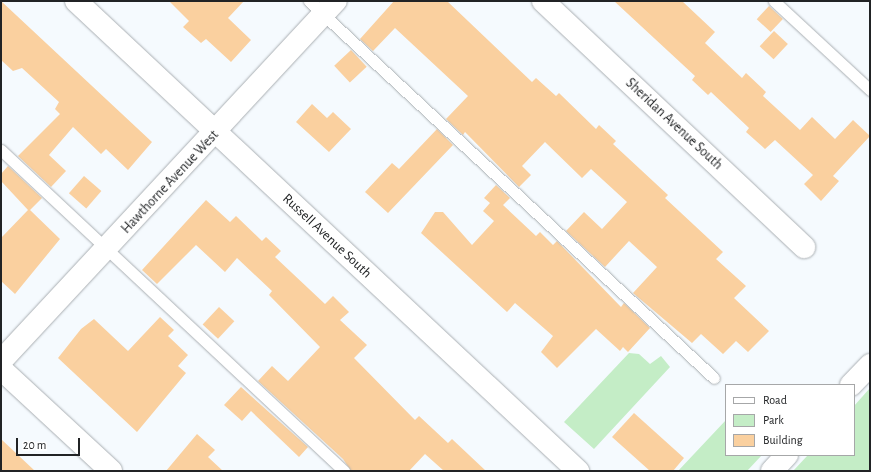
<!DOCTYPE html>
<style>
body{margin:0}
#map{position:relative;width:871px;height:472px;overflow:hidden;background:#f5fafe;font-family:"Alegreya Sans",sans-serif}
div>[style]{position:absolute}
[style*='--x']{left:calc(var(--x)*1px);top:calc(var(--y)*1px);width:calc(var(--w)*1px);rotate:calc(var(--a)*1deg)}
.green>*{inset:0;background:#c4edc6}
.building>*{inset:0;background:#fad09f;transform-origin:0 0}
.roads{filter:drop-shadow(0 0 1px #aaafb3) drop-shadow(0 0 1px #aaafb3)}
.lane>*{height:11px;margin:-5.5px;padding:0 5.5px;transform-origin:5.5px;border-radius:5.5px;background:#fff}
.street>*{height:22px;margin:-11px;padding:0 11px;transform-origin:11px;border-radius:11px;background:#fff}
span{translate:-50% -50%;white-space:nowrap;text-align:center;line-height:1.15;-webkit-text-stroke:4px #fff;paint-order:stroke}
.street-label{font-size:14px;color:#212325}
.frame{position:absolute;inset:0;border:2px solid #212325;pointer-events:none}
.legend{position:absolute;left:725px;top:384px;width:130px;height:72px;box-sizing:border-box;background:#fff;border:1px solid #a6a7a8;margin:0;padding:5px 7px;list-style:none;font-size:12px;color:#212325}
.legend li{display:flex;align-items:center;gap:8px;height:20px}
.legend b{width:20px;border:1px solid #a6a7a8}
.scale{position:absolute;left:16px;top:438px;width:64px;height:18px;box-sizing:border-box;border:2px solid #212325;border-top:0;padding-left:5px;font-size:12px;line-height:14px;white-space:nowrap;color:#212325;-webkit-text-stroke:3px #fff;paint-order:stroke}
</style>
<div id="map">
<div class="green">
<i style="clip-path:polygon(629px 353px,639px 354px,650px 364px,661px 356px,670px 367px,594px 449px,564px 422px)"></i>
<i style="clip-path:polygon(870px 388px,870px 471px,793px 471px,808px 455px,854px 455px,854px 406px)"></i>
<i style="clip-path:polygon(726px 420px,726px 455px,762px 455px,747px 471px,678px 471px)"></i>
</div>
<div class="building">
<i style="clip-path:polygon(1px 1px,152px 142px,128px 170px,106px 149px,101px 154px,73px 127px,49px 155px,66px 171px,51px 187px,18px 156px,60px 114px,55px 109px,59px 102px,22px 68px,13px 71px,1px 60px)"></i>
<i style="clip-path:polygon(169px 1px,244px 1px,228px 18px,251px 40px,231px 62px,206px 39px,201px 43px,183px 27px,189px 21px)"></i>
<i style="clip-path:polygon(394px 1px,447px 1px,532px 82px,536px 78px,556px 96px,559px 93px,596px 129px,599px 125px,616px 141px,613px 144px,668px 195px,665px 198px,723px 252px,716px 259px,746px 286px,734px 298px,769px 331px,748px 352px,736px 341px,723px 354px,701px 334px,692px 343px,633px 293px,657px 267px,629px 241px,605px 267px,566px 231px,584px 212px,602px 229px,627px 202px,591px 169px,582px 178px,545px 142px,522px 166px,531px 175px,519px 187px,465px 132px,463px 135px,446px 119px,468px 96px,395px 28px,373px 51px,360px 39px)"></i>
<i style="clip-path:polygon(614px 1px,682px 1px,715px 32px,705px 43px,742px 78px,746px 73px,766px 92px,763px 96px,800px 130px,812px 117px,835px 139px,853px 120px,870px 136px,833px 176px,839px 181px,821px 201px,804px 184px,813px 175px,775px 140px,765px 149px,746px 132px,749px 128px,711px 92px,708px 95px,692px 80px,695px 76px)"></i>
<i style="left:769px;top:6px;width:19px;height:18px;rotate:43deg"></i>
<i style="left:774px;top:31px;width:19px;height:21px;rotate:43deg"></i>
<i style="left:351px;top:50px;width:23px;height:23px;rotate:47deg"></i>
<i style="clip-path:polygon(312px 104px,327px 118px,333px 112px,351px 129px,329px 152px,296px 122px)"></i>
<i style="clip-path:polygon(437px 129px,453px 145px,388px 213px,365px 192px,392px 163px,399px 169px)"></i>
<i style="clip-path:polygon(8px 166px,42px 198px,30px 210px,60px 239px,15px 294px,1px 281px,1px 238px,28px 210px,1px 181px,1px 174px)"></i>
<i style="left:84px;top:176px;width:23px;height:23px;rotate:41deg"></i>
<i style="clip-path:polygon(496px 185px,510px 198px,503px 205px,536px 236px,540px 232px,553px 245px,557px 241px,621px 307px,624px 303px,650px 328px,628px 352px,623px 347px,620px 351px,596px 329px,557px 368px,541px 352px,553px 336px,515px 303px,507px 312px,421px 233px,435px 212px,443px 212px,472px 245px,494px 221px,483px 211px,490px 203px,484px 198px)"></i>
<i style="clip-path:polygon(206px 200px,230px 222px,236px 216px,262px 241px,266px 237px,281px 251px,275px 257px,325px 304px,333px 296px,349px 312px,340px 320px,367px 345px,354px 358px,415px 420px,419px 416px,448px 443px,452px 439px,486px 471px,444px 471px,425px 454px,409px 471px,351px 471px,343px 459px,258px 381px,272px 366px,288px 381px,320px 347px,269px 295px,272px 291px,237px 258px,225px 272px,196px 245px,157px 284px,142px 270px)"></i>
<i style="left:219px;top:307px;width:21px;height:24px;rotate:43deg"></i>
<i style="clip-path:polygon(160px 317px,174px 330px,168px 336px,188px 355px,178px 366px,186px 373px,137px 432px,58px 358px,81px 329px,94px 319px,128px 351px)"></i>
<i style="clip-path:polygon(241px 387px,308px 447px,299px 457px,251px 411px,242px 421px,224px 405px)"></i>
<i style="clip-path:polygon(634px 413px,684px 458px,673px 471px,650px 471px,612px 437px)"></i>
<i style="clip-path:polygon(197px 434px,215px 450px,208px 457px,223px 471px,166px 471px)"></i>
<i style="clip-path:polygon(1px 439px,35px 471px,1px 471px)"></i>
</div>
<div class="roads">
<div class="lane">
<i style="--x:309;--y:1;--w:553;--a:42.95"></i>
<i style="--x:774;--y:1;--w:131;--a:42.8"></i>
<i style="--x:1;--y:150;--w:470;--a:43.1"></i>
</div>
<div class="street">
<i style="--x:76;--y:1;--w:688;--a:43.11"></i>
<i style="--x:543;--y:1;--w:359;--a:43.3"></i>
<i style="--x:1;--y:361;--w:492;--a:-47.1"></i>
<i style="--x:1;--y:369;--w:150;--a:42.8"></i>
<i style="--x:851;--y:385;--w:28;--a:-46"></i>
<i style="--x:772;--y:471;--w:22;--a:-47"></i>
</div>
</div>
<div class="street-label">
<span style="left:674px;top:124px;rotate:43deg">Sheridan Avenue South</span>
<span style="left:170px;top:182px;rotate:-47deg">Hawthorne Avenue West</span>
<span style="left:327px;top:236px;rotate:43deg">Russell Avenue South</span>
</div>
<div class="frame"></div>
<ul class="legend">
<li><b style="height:5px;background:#fff"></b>Road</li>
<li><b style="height:11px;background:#c4edc6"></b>Park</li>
<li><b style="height:11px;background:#fad09f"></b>Building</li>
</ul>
<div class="scale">20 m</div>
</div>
